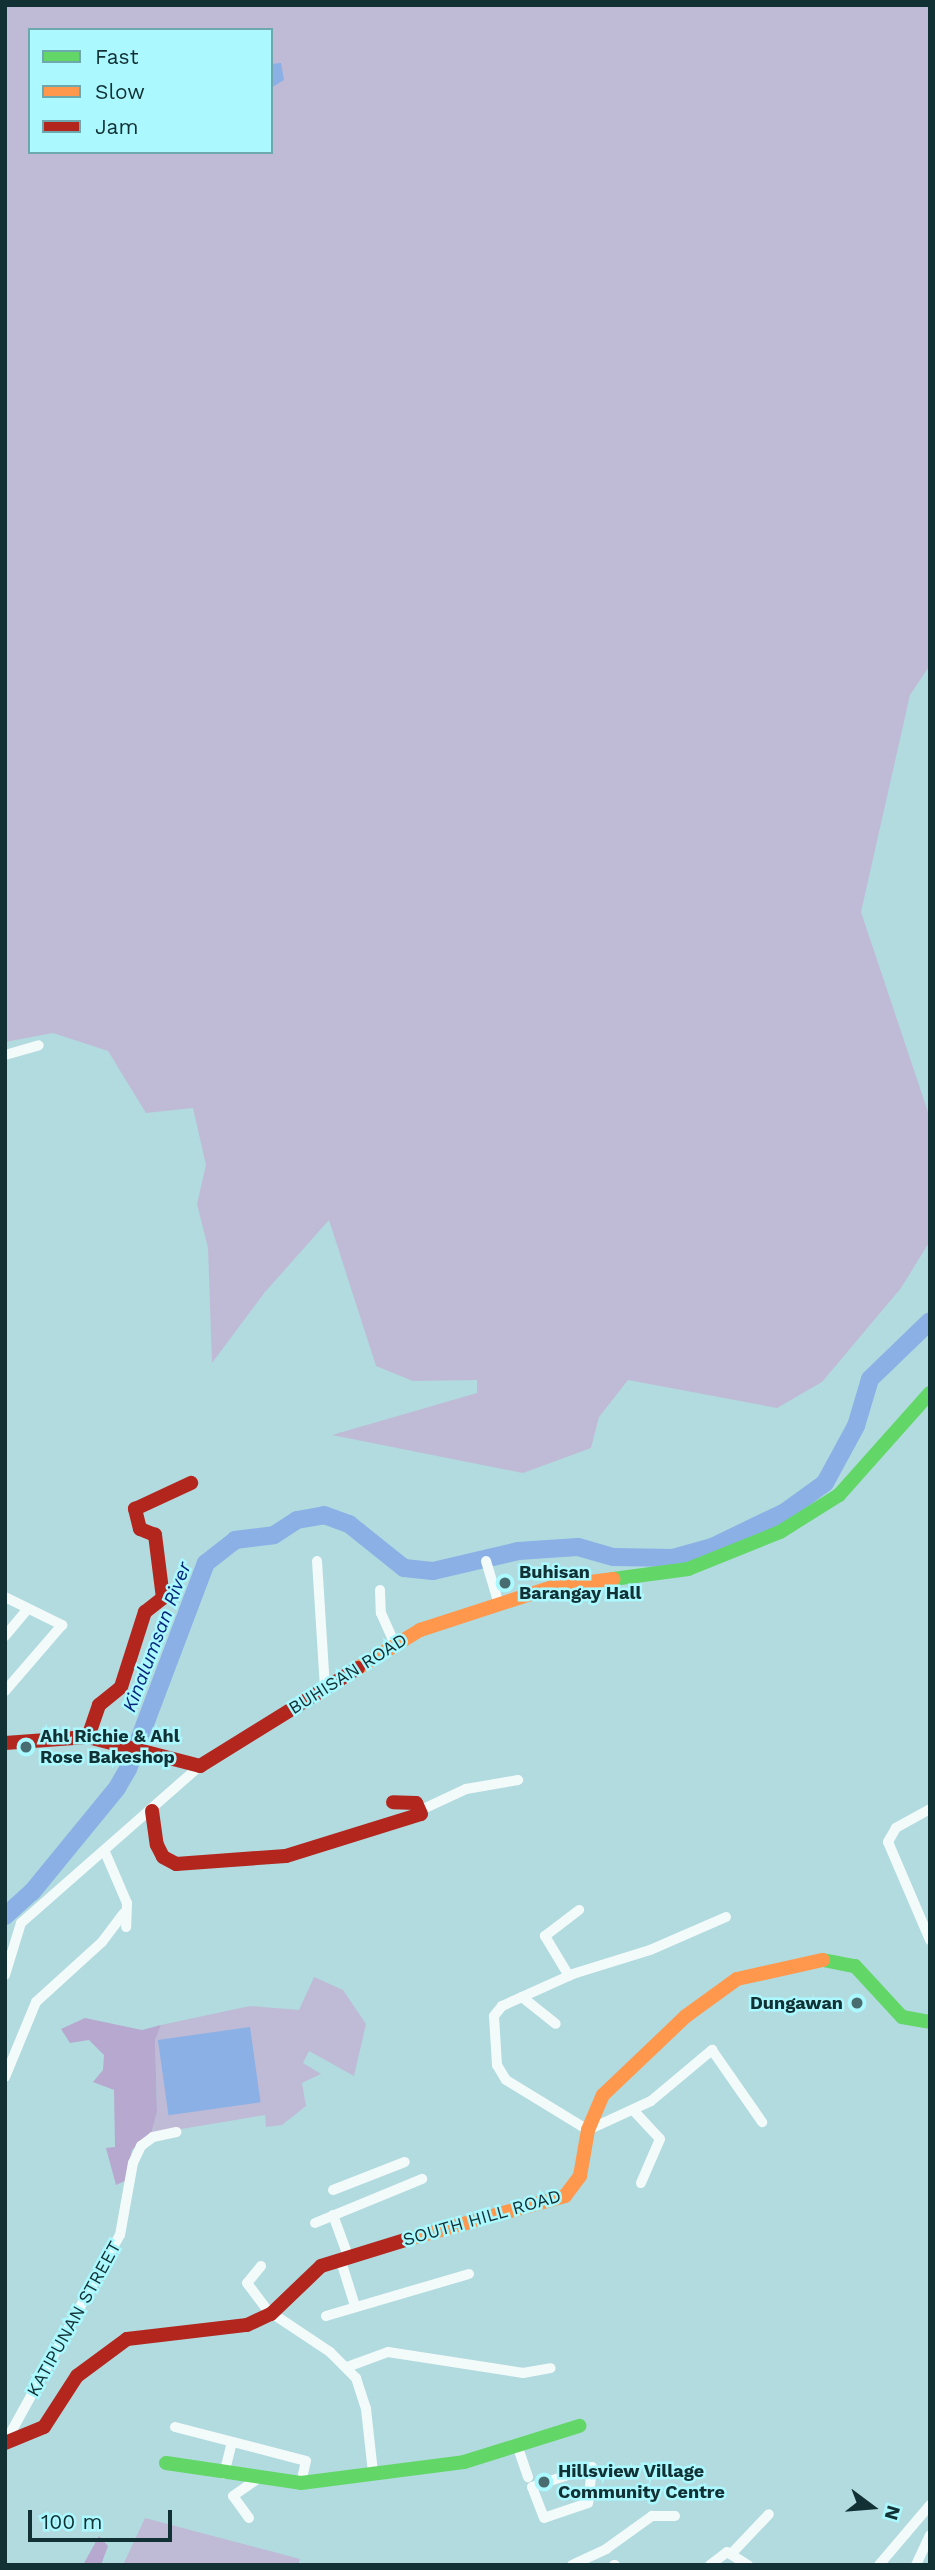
<!DOCTYPE html>
<style>
body{margin:0}
#map{position:relative;width:935px;height:2570px;overflow:hidden;background:#b1dbdf;font-family:"Work Sans",sans-serif}
div>[style]{position:absolute}
[style*='--x']{left:calc(var(--x)*1px);top:calc(var(--y)*1px);width:calc(var(--w)*1px);rotate:calc(var(--a)*1deg)}
.green>*{inset:0;background:#bfbbd6}
.forest>*{inset:0;background:#b6a8ce}
.water>*{inset:0;background:#8ab0e5;transform-origin:0 0}
.river>*{height:18px;margin:-9px;padding:0 9px;transform-origin:9px;border-radius:9px;background:#8ab0e5}
.street>*{height:10px;margin:-5px;padding:0 5px;transform-origin:5px;border-radius:5px;background:#f3fafa}
.fast>*{height:14px;margin:-7px;padding:0 7px;transform-origin:7px;border-radius:7px;background:#63d668}
.slow>*{height:14px;margin:-7px;padding:0 7px;transform-origin:7px;border-radius:7px;background:#ff974d}
.jam>*{height:14px;margin:-7px;padding:0 7px;transform-origin:7px;border-radius:7px;background:#b3261e}
.dots>*{width:19px;height:19px;translate:-50% -50%;box-sizing:border-box;border:4px solid #abf8ff;border-radius:50%}
span{translate:-50% -50%;white-space:nowrap;text-align:center;line-height:1.15;-webkit-text-stroke:5px #abf8ff;paint-order:stroke}
.poi-label{font-size:18px;color:#113134;font-weight:700}
.left{translate:0 -50%;text-align:left}
.right{translate:-100% -50%;text-align:right}
.street-label{font-size:18px;color:#113134}
.water-label{font-size:19px;color:#05267a;font-style:italic}
.frame{position:absolute;inset:0;border:7px solid #113134;pointer-events:none}
.legend{position:absolute;left:28px;top:28px;width:245px;height:126px;box-sizing:border-box;background:#abf8ff;border:2px solid #6da8ae;margin:0;padding:9px 12px;list-style:none;font-size:21px;color:#113134}
.legend li{display:flex;align-items:center;gap:14px;height:35px}
.legend b{width:35px;border:2px solid #6da8ae}
.north{position:absolute;left:837px;top:2472px;width:70px;height:70px;-webkit-text-stroke:5px #abf8ff;paint-order:stroke;rotate:106deg;font-size:19px;font-weight:700;line-height:28px;text-align:center;color:#113134}
.north::after{content:'';display:block;margin:auto;width:24px;height:32px;background:#113134;clip-path:polygon(50% 0,100% 100%,50% 72%,0 100%)}
.scale{position:absolute;left:28px;top:2510px;width:144px;height:32px;box-sizing:border-box;border:4px solid #113134;border-top:0;padding-left:9px;font-size:21px;line-height:24px;white-space:nowrap;color:#113134;-webkit-text-stroke:5px #abf8ff;paint-order:stroke}
</style>
<div id="map">
<div class="green">
<i style="clip-path:polygon(evenodd,5px 5px,930px 5px,930px 665px,910px 695px,861px 912px,930px 1118px,930px 1241px,901px 1288px,822px 1382px,777px 1408px,628px 1380px,599px 1417px,591px 1448px,523px 1473px,332px 1435px,477px 1393px,477px 1380px,413px 1381px,376px 1366px,329px 1220px,265px 1292px,212px 1363px,208px 1248px,197px 1204px,206px 1165px,193px 1108px,146px 1113px,108px 1051px,53px 1033px,5px 1042px,5px 5px,30px 30px,271px 30px,271px 152px,30px 152px,30px 30px)"></i>
<i style="clip-path:polygon(314px 1977px,343px 1990px,366px 2024px,354px 2076px,309px 2051px,303px 2063px,321px 2074px,302px 2083px,306px 2106px,282px 2125px,266px 2127px,265px 2115px,151px 2134px,157px 2112px,155px 2039px,161px 2025px,250px 2006px,299px 2010px)"></i>
<i style="clip-path:polygon(145px 2518px,300px 2559px,298px 2565px,123px 2565px)"></i>
</div>
<div class="forest">
<i style="clip-path:polygon(85px 2018px,142px 2030px,161px 2025px,155px 2040px,157px 2112px,151px 2134px,132px 2150px,125px 2181px,116px 2185px,106px 2148px,115px 2147px,114px 2090px,93px 2082px,103px 2070px,104px 2055px,89px 2040px,70px 2043px,61px 2029px)"></i>
<i style="clip-path:polygon(99px 2536px,108px 2546px,101px 2565px,83px 2565px)"></i>
</div>
<div class="water">
<i style="clip-path:polygon(281px 63px,284px 80px,271px 88px,271px 64px)"></i>
<i style="left:250px;top:2027px;width:76px;height:93px;rotate:82deg"></i>
</div>
<div class="river">
<i style="--x:5;--y:1916;--w:36;--a:-42"></i>
<i style="--x:32;--y:1892;--w:134;--a:-50.7"></i>
<i style="--x:117;--y:1788;--w:22;--a:-60"></i>
<i style="--x:128;--y:1769;--w:220;--a:-69.3"></i>
<i style="--x:206;--y:1563;--w:37;--a:-38"></i>
<i style="--x:235;--y:1540;--w:39;--a:-7"></i>
<i style="--x:274;--y:1535;--w:27;--a:-33"></i>
<i style="--x:297;--y:1520;--w:27;--a:-10"></i>
<i style="--x:324;--y:1515;--w:27;--a:20"></i>
<i style="--x:349;--y:1524;--w:70;--a:38.7"></i>
<i style="--x:404;--y:1568;--w:29;--a:6"></i>
<i style="--x:433;--y:1571;--w:87;--a:-13.2"></i>
<i style="--x:518;--y:1551;--w:60;--a:-3.8"></i>
<i style="--x:578;--y:1547;--w:36;--a:16"></i>
<i style="--x:613;--y:1557;--w:60;--a:1"></i>
<i style="--x:673;--y:1558;--w:41;--a:-15.8"></i>
<i style="--x:712;--y:1547;--w:81;--a:-25.6"></i>
<i style="--x:785;--y:1512;--w:49;--a:-35.9"></i>
<i style="--x:825;--y:1483;--w:65;--a:-61.5"></i>
<i style="--x:856;--y:1426;--w:49;--a:-73.4"></i>
<i style="--x:870;--y:1379;--w:83;--a:-44"></i>
</div>
<div class="street">
<i style="--x:5;--y:1055;--w:35;--a:-16"></i>
<i style="--x:317;--y:1561;--w:128;--a:86.4"></i>
<i style="--x:486;--y:1561;--w:42;--a:73.3"></i>
<i style="--x:380;--y:1590;--w:23;--a:88"></i>
<i style="--x:381;--y:1613;--w:32;--a:66"></i>
<i style="--x:5;--y:1597;--w:64;--a:26.2"></i>
<i style="--x:62;--y:1625;--w:87;--a:130.8"></i>
<i style="--x:5;--y:1636;--w:33;--a:-50"></i>
<i style="--x:930;--y:1809;--w:39;--a:151"></i>
<i style="--x:896;--y:1828;--w:16;--a:120"></i>
<i style="--x:888;--y:1842;--w:107;--a:66.8"></i>
<i style="--x:421;--y:1810;--w:50;--a:-25"></i>
<i style="--x:466;--y:1789;--w:53;--a:-9.8"></i>
<i style="--x:105;--y:1852;--w:56;--a:66.7"></i>
<i style="--x:127;--y:1903;--w:24;--a:92"></i>
<i style="--x:726;--y:1917;--w:83;--a:156.5"></i>
<i style="--x:650;--y:1950;--w:81;--a:162.7"></i>
<i style="--x:573;--y:1974;--w:78;--a:155.7"></i>
<i style="--x:502;--y:2006;--w:13;--a:129"></i>
<i style="--x:494;--y:2016;--w:49;--a:86.5"></i>
<i style="--x:497;--y:2065;--w:17;--a:59"></i>
<i style="--x:506;--y:2080;--w:96;--a:31.4"></i>
<i style="--x:588;--y:2130;--w:69;--a:-24.7"></i>
<i style="--x:651;--y:2101;--w:80;--a:-39.9"></i>
<i style="--x:712;--y:2050;--w:88;--a:55.2"></i>
<i style="--x:5;--y:1975;--w:54;--a:-72.9"></i>
<i style="--x:21;--y:1923;--w:238;--a:-41.3"></i>
<i style="--x:569;--y:1976;--w:47;--a:-121"></i>
<i style="--x:545;--y:1936;--w:43;--a:-37.4"></i>
<i style="--x:522;--y:1997;--w:43;--a:38.5"></i>
<i style="--x:5;--y:2077;--w:81;--a:-67.5"></i>
<i style="--x:36;--y:2002;--w:89;--a:-42.3"></i>
<i style="--x:102;--y:1942;--w:36;--a:-53"></i>
<i style="--x:634;--y:2111;--w:38;--a:47"></i>
<i style="--x:660;--y:2139;--w:48;--a:113.4"></i>
<i style="--x:333;--y:2190;--w:77;--a:-21.3"></i>
<i style="--x:333;--y:2215;--w:44;--a:69.9"></i>
<i style="--x:315;--y:2223;--w:116;--a:-22.4"></i>
<i style="--x:340;--y:2258;--w:50;--a:72.6"></i>
<i style="--x:261;--y:2266;--w:22;--a:129"></i>
<i style="--x:247;--y:2283;--w:34;--a:53"></i>
<i style="--x:267;--y:2310;--w:76;--a:33.7"></i>
<i style="--x:330;--y:2352;--w:37;--a:45"></i>
<i style="--x:356;--y:2378;--w:33;--a:72"></i>
<i style="--x:366;--y:2409;--w:63;--a:83.7"></i>
<i style="--x:326;--y:2316;--w:149;--a:-16.4"></i>
<i style="--x:347;--y:2367;--w:44;--a:-20.1"></i>
<i style="--x:388;--y:2352;--w:137;--a:8.8"></i>
<i style="--x:523;--y:2373;--w:28;--a:-10"></i>
<i style="--x:175;--y:2427;--w:135;--a:14.5"></i>
<i style="--x:306;--y:2461;--w:23;--a:103"></i>
<i style="--x:5;--y:2443;--w:238;--a:-61.1"></i>
<i style="--x:120;--y:2235;--w:73;--a:-79.8"></i>
<i style="--x:133;--y:2163;--w:19;--a:-65"></i>
<i style="--x:141;--y:2146;--w:15;--a:-37"></i>
<i style="--x:153;--y:2137;--w:24;--a:-12"></i>
<i style="--x:517;--y:2445;--w:34;--a:71"></i>
<i style="--x:592;--y:2467;--w:36;--a:96"></i>
<i style="--x:588;--y:2503;--w:46;--a:161.2"></i>
<i style="--x:544;--y:2518;--w:33;--a:-111"></i>
<i style="--x:532;--y:2487;--w:63;--a:-18.4"></i>
<i style="--x:224;--y:2474;--w:33;--a:-76"></i>
<i style="--x:249;--y:2518;--w:27;--a:-126"></i>
<i style="--x:233;--y:2496;--w:29;--a:-35"></i>
<i style="--x:733;--y:2552;--w:52;--a:-46.5"></i>
<i style="--x:572;--y:2565;--w:38;--a:-25"></i>
<i style="--x:606;--y:2549;--w:57;--a:-35.7"></i>
<i style="--x:652;--y:2516;--w:23;--a:0"></i>
<i style="--x:614;--y:2565;--w:1;--a:0"></i>
<i style="--x:710;--y:2565;--w:21;--a:-37"></i>
<i style="--x:727;--y:2552;--w:25;--a:32"></i>
<i style="--x:879;--y:2565;--w:79;--a:-49.6"></i>
<i style="--x:916;--y:2565;--w:33;--a:-65"></i>
</div>
<div class="fast">
<i style="--x:613;--y:1579;--w:76;--a:-7.6"></i>
<i style="--x:688;--y:1569;--w:99;--a:-21.9"></i>
<i style="--x:780;--y:1532;--w:70;--a:-32.1"></i>
<i style="--x:839;--y:1495;--w:137;--a:-48.3"></i>
<i style="--x:823;--y:1960;--w:33;--a:11"></i>
<i style="--x:855;--y:1966;--w:69;--a:47.3"></i>
<i style="--x:902;--y:2017;--w:28;--a:10"></i>
<i style="--x:166;--y:2463;--w:136;--a:8.4"></i>
<i style="--x:301;--y:2483;--w:164;--a:-7.3"></i>
<i style="--x:464;--y:2462;--w:121;--a:-17.4"></i>
</div>
<div class="slow">
<i style="--x:358;--y:1668;--w:73;--a:-31.5"></i>
<i style="--x:420;--y:1630;--w:139;--a:-18"></i>
<i style="--x:552;--y:1587;--w:62;--a:-7.5"></i>
<i style="--x:405;--y:2240;--w:166;--a:-15.4"></i>
<i style="--x:565;--y:2196;--w:25;--a:-53"></i>
<i style="--x:580;--y:2176;--w:47;--a:-80.1"></i>
<i style="--x:588;--y:2130;--w:38;--a:-67"></i>
<i style="--x:603;--y:2095;--w:115;--a:-43.6"></i>
<i style="--x:686;--y:2016;--w:63;--a:-36"></i>
<i style="--x:737;--y:1979;--w:88;--a:-12.5"></i>
</div>
<div class="jam">
<i style="--x:88;--y:1737;--w:34;--a:-71"></i>
<i style="--x:99;--y:1705;--w:28;--a:-39"></i>
<i style="--x:121;--y:1687;--w:79;--a:-72.3"></i>
<i style="--x:145;--y:1612;--w:23;--a:-38"></i>
<i style="--x:163;--y:1598;--w:64;--a:-97.2"></i>
<i style="--x:155;--y:1535;--w:16;--a:-158"></i>
<i style="--x:140;--y:1529;--w:21;--a:-104"></i>
<i style="--x:135;--y:1509;--w:62;--a:-24.9"></i>
<i style="--x:5;--y:1743;--w:83;--a:-4.1"></i>
<i style="--x:88;--y:1737;--w:116;--a:14.5"></i>
<i style="--x:200;--y:1766;--w:186;--a:-31.8"></i>
<i style="--x:152;--y:1811;--w:34;--a:82"></i>
<i style="--x:157;--y:1845;--w:13;--a:63"></i>
<i style="--x:163;--y:1857;--w:15;--a:28"></i>
<i style="--x:176;--y:1864;--w:110;--a:-4.2"></i>
<i style="--x:286;--y:1856;--w:141;--a:-17.3"></i>
<i style="--x:421;--y:1814;--w:12;--a:-114"></i>
<i style="--x:416;--y:1803;--w:23;--a:-178"></i>
<i style="--x:5;--y:2443;--w:42;--a:-22.3"></i>
<i style="--x:44;--y:2427;--w:61;--a:-57.1"></i>
<i style="--x:77;--y:2376;--w:62;--a:-36.5"></i>
<i style="--x:127;--y:2339;--w:121;--a:-6.7"></i>
<i style="--x:247;--y:2325;--w:26;--a:-25"></i>
<i style="--x:271;--y:2314;--w:69;--a:-43.8"></i>
<i style="--x:321;--y:2266;--w:88;--a:-17.2"></i>
</div>
<div class="dots">
<i style="left:505px;top:1583px;background:#496c70"></i>
<i style="left:26px;top:1747px;background:#496c70"></i>
<i style="left:857px;top:2003px;background:#496c70"></i>
<i style="left:544px;top:2482px;background:#496c70"></i>
</div>
<div class="poi-label">
<span class="left" style="left:519px;top:1583px">Buhisan<br>Barangay Hall</span>
<span class="left" style="left:40px;top:1747px">Ahl Richie &amp; Ahl<br>Rose Bakeshop</span>
<span class="right" style="left:843px;top:2003px">Dungawan</span>
<span class="left" style="left:558px;top:2482px">Hillsview Village<br>Community Centre</span>
</div>
<div class="street-label">
<span style="left:348px;top:1674px;rotate:-32deg">BUHISAN ROAD</span>
<span style="left:482px;top:2218px;rotate:-16deg">SOUTH HILL ROAD</span>
<span style="left:74px;top:2319px;rotate:-61deg">KATIPUNAN STREET</span>
</div>
<div class="water-label">
<span style="left:157px;top:1637px;rotate:-69deg">Kinalumsan River</span>
</div>
<div class="frame"></div>
<ul class="legend">
<li><b style="height:9px;background:#63d668"></b>Fast</li>
<li><b style="height:9px;background:#ff974d"></b>Slow</li>
<li><b style="height:9px;background:#b3261e"></b>Jam</li>
</ul>
<div class="north">N</div>
<div class="scale">100 m</div>
</div>
